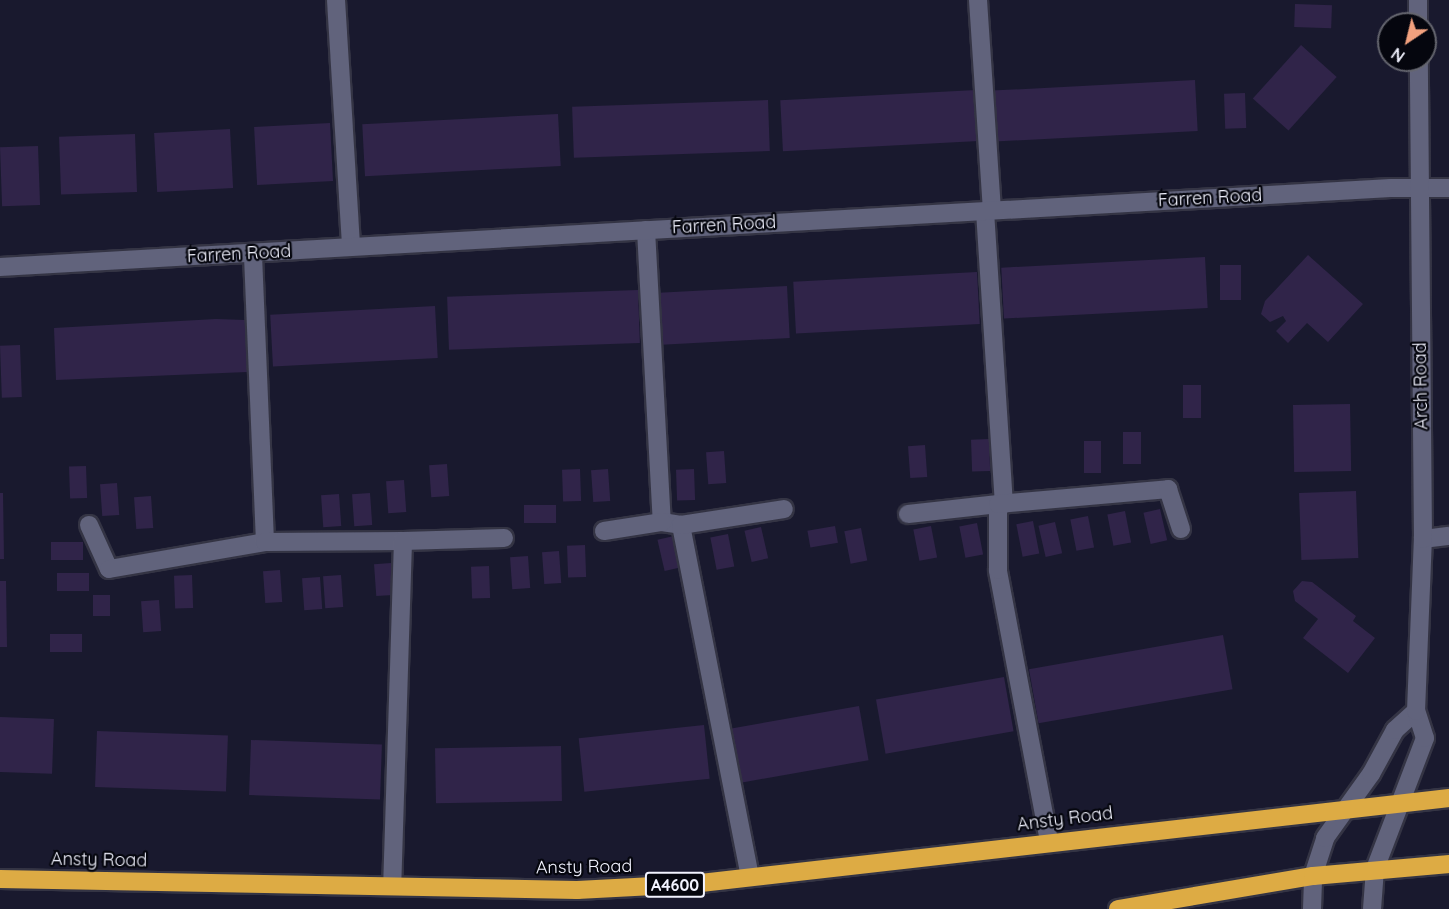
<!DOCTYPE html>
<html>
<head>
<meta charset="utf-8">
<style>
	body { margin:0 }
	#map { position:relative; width:1449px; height:909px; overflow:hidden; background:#19192e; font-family:Quicksand,sans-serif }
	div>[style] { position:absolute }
	.building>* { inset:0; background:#302449; transform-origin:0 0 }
	.roads { filter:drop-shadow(2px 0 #343444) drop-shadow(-2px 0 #343444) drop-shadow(0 2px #343444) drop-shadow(0 -2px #343444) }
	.lane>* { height:18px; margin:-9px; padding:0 9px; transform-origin:9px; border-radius:9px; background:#61637c }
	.street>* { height:18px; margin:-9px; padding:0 9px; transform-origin:9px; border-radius:9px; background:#61637c }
	.highway>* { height:18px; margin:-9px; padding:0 9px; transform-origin:9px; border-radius:9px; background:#ddab44 }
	span { translate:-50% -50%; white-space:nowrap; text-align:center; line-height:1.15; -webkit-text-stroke:4.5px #05060e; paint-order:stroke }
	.shield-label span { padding:2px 4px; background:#05060e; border:2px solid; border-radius:4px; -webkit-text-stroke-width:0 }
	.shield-label { font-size:16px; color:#f2f3ff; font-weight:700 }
	.street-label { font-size:18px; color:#f2f3ff }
	.north { position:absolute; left:1377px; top:12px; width:60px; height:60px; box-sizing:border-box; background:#05060e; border:2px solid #64656e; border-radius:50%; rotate:215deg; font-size:16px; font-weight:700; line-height:24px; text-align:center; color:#f2f3ff }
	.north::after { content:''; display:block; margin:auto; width:21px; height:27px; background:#f2a17e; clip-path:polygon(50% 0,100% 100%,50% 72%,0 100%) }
</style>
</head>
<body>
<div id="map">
	<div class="building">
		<i style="left:1295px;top:4px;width:37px;height:23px;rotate:2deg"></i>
		<i style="left:1301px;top:45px;width:48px;height:72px;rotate:42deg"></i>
		<i style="left:1195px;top:80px;width:51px;height:203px;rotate:87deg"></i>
		<i style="left:976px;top:90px;width:51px;height:196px;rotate:87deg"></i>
		<i style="left:1245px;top:93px;width:35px;height:21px;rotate:88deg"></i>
		<i style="left:768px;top:100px;width:51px;height:196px;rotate:88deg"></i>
		<i style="left:558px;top:114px;width:52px;height:196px;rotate:87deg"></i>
		<i style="left:330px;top:123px;width:58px;height:76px;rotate:87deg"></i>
		<i style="left:230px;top:129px;width:59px;height:76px;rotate:87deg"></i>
		<i style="left:135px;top:134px;width:58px;height:76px;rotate:88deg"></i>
		<i style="left:38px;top:146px;width:59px;height:38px;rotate:88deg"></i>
		<i style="clip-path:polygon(1308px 255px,1363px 304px,1328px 342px,1307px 323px,1288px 343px,1276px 331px,1286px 321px,1283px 316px,1270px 322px,1261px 314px,1265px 301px)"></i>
		<i style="left:1205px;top:257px;width:51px;height:204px;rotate:87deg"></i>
		<i style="left:1220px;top:265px;width:21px;height:35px"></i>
		<i style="left:977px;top:272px;width:52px;height:184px;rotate:87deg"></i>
		<i style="left:787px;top:286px;width:52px;height:128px;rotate:87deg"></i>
		<i style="left:638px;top:290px;width:53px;height:191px;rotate:88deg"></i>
		<i style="left:435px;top:306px;width:52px;height:165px;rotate:87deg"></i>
		<i style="clip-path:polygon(216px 319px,245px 320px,247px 372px,56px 380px,54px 328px)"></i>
		<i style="left:20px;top:345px;width:52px;height:20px;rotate:88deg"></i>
		<i style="left:1183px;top:385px;width:18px;height:33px"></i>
		<i style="left:1350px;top:404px;width:67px;height:57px;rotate:89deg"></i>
		<i style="left:1123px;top:432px;width:18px;height:32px"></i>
		<i style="left:989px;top:439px;width:32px;height:18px;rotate:88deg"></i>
		<i style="left:1084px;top:441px;width:17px;height:32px"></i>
		<i style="left:925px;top:445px;width:32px;height:17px;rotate:86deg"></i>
		<i style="left:724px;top:451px;width:32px;height:18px;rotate:86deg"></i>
		<i style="left:447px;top:464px;width:32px;height:18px;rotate:86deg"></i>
		<i style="left:86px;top:466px;width:32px;height:17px;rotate:88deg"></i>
		<i style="left:580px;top:469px;width:32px;height:18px;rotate:88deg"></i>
		<i style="left:608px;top:469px;width:32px;height:17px;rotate:86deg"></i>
		<i style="left:694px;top:469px;width:31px;height:18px;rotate:88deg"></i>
		<i style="left:404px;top:480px;width:32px;height:18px;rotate:86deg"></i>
		<i style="left:117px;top:483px;width:32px;height:17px;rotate:86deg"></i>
		<i style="left:1356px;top:491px;width:67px;height:57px;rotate:88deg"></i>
		<i style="clip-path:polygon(0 493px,3px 493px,4px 559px,0 559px)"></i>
		<i style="left:370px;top:493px;width:32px;height:18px;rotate:86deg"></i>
		<i style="left:339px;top:494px;width:32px;height:18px;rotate:86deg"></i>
		<i style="left:151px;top:496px;width:32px;height:17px;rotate:86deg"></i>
		<i style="left:524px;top:505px;width:32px;height:18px"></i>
		<i style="left:1160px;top:509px;width:32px;height:17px;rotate:77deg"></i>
		<i style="left:1125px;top:511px;width:32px;height:18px;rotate:79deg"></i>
		<i style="left:1088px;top:516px;width:32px;height:18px;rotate:79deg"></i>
		<i style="left:1033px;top:521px;width:33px;height:17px;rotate:79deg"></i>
		<i style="left:1055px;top:522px;width:32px;height:17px;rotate:77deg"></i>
		<i style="left:977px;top:523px;width:32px;height:18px;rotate:79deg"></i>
		<i style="left:835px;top:526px;width:17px;height:28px;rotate:80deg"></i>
		<i style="left:931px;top:526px;width:32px;height:18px;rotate:79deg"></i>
		<i style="left:761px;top:527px;width:32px;height:17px;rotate:77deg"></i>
		<i style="left:861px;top:528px;width:33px;height:17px;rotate:79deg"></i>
		<i style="left:728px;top:534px;width:33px;height:18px;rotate:79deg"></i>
		<i style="left:674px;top:536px;width:32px;height:17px;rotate:77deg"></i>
		<i style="left:51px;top:542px;width:32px;height:18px"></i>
		<i style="left:585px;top:545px;width:32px;height:18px;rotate:88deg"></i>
		<i style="left:559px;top:551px;width:32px;height:17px;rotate:86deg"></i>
		<i style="left:528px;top:556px;width:32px;height:18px;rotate:86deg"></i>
		<i style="left:391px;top:563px;width:32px;height:17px;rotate:86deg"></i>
		<i style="left:489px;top:566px;width:32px;height:18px;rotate:88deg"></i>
		<i style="left:280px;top:570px;width:32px;height:17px;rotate:86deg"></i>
		<i style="left:57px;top:573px;width:32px;height:18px"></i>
		<i style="left:192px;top:575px;width:33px;height:18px;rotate:88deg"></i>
		<i style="left:341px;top:575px;width:32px;height:18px;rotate:86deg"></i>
		<i style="left:320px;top:577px;width:32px;height:18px;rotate:86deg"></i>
		<i style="clip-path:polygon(0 581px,6px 581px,7px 647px,0 647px)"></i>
		<i style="clip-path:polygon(1302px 581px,1312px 582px,1356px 616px,1353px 621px,1375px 638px,1348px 673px,1303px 638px,1318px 619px,1295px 601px,1293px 591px)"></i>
		<i style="left:110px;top:595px;width:21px;height:17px;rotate:90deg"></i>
		<i style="left:159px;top:600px;width:31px;height:18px;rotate:86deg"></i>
		<i style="left:50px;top:634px;width:32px;height:18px"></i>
		<i style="left:1223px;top:635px;width:55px;height:197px;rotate:80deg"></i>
		<i style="left:1004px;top:677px;width:55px;height:130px;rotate:80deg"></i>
		<i style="left:859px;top:706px;width:55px;height:131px;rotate:80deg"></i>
		<i style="left:0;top:717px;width:54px;height:55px;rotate:2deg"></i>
		<i style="left:704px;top:725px;width:54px;height:126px;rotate:84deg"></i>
		<i style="left:97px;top:731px;width:131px;height:56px;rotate:2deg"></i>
		<i style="left:251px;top:740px;width:131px;height:55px;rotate:2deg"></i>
		<i style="left:561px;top:746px;width:55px;height:126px;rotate:89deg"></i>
	</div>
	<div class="roads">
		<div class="lane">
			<i style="left:336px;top:0;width:246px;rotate:86.5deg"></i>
			<i style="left:978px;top:0;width:210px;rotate:86.2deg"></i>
			<i style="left:985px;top:211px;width:294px;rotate:86.3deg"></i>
			<i style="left:646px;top:230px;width:292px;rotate:86.9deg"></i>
			<i style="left:662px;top:522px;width:19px;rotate:9deg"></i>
			<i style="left:908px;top:514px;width:91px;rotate:-6.3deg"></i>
			<i style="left:89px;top:525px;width:48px;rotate:65.6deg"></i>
			<i style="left:109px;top:569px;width:158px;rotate:-9.8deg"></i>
			<i style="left:265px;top:542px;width:289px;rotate:-92.4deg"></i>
			<i style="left:604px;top:531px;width:59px;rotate:-8.8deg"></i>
			<i style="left:1423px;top:539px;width:26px;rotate:-7deg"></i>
			<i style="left:403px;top:541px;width:101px;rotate:-1.7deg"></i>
			<i style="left:265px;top:542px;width:138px;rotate:-0.4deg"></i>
			<i style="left:403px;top:541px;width:345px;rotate:91.8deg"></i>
			<i style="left:1049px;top:841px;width:276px;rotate:-100.7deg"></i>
			<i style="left:998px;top:570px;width:66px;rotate:-90deg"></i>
			<i style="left:998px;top:504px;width:171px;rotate:-5deg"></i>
			<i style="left:1168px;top:489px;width:42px;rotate:72deg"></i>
			<i style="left:750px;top:877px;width:359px;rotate:-101.1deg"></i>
			<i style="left:681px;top:525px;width:104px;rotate:-8.8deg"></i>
		</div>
		<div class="street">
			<i style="left:1418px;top:0;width:24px;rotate:90deg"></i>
			<i style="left:0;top:267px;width:1393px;rotate:-3.25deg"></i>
			<i style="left:1391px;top:188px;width:58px"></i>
			<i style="left:1312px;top:909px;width:33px;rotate:-88deg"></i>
			<i style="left:1313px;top:876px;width:40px;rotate:-72deg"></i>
			<i style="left:1325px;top:838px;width:79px;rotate:-54.3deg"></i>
			<i style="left:1371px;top:774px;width:50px;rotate:-61.4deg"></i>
			<i style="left:1395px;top:730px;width:28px;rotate:-42deg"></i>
			<i style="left:1372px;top:909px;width:40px;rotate:-85.7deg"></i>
			<i style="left:1375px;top:869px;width:140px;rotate:-69.1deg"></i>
			<i style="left:1425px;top:738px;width:28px;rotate:-108deg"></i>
			<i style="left:1416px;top:711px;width:172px;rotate:-87.7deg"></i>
			<i style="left:1423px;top:539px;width:479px;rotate:-90.5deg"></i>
		</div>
		<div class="highway">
			<i style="left:0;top:879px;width:577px;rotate:1.09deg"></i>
			<i style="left:577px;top:890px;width:115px;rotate:-3deg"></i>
			<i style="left:692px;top:884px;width:762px;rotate:-6.48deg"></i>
			<i style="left:1118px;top:909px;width:198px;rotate:-9.6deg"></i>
			<i style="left:1313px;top:876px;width:137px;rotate:-5deg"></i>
		</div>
	</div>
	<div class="shield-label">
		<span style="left:675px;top:885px">A4600</span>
	</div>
	<div class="street-label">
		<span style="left:1210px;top:198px;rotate:-3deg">Farren Road</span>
		<span style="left:724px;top:225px;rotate:-3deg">Farren Road</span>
		<span style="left:239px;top:254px;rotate:-3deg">Farren Road</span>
		<span style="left:1421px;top:386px;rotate:-91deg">Arch Road</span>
		<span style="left:1065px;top:819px;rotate:-7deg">Ansty Road</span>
		<span style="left:99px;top:860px;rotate:1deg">Ansty Road</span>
		<span style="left:584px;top:867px;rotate:-1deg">Ansty Road</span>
	</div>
	<div class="north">N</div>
</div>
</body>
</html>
